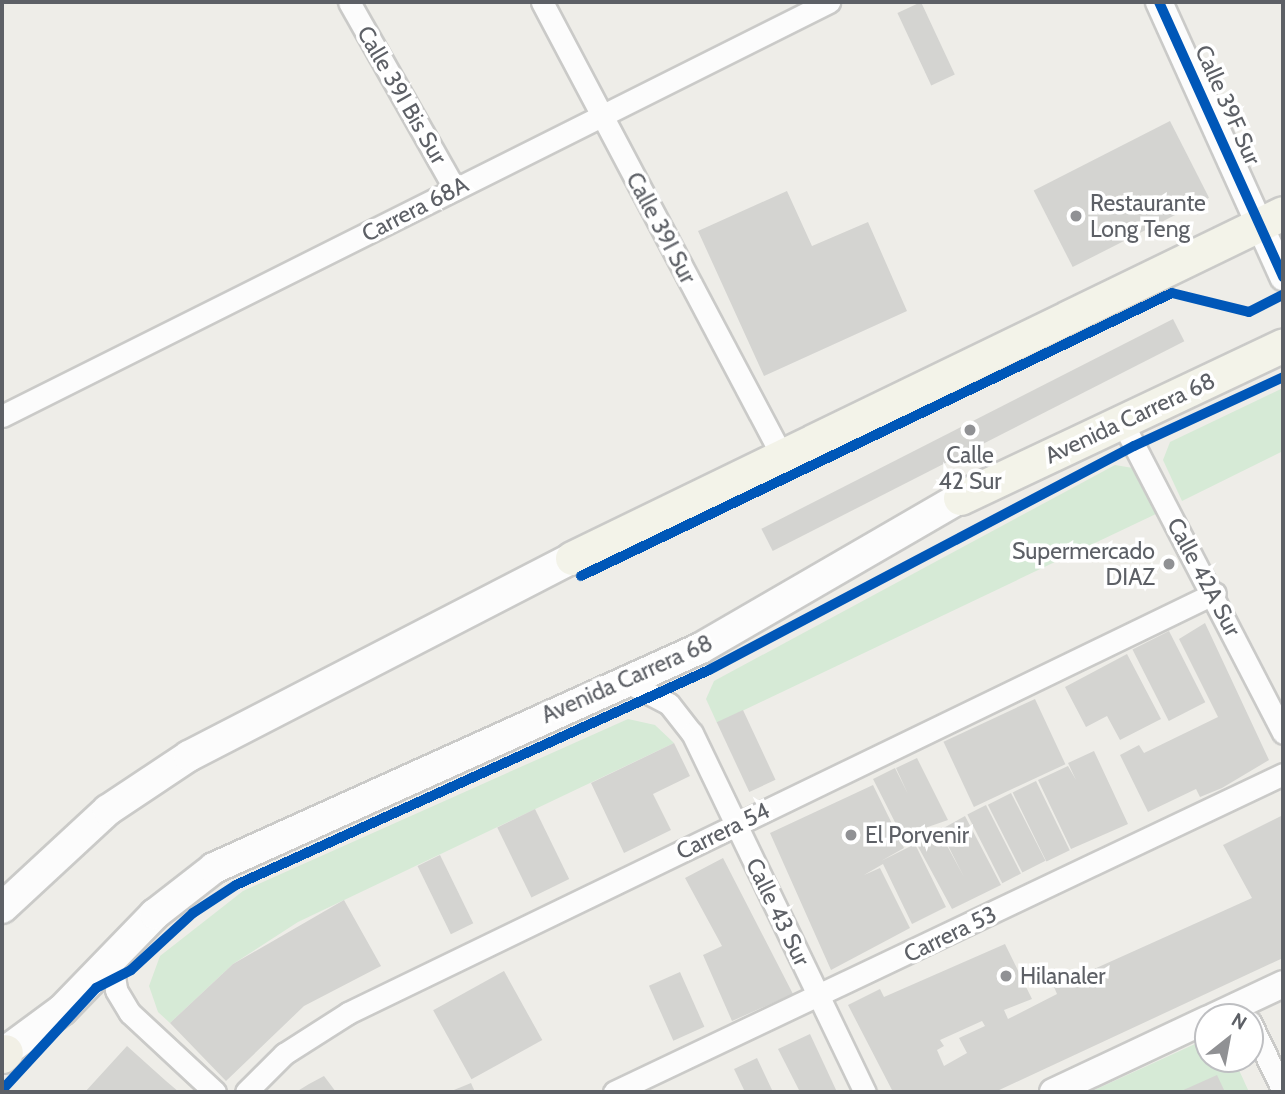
<!DOCTYPE html>
<html>
<head>
<meta charset="utf-8">
<style>
	body { margin:0 }
	#map { position:relative; width:1285px; height:1094px; overflow:hidden; background:#eeede8; font-family:Cabin,sans-serif }
	div>[style] { position:absolute }
	.green>* { inset:0; background:#d6ead6 }
	.building>* { inset:0; background:#d4d4d1; transform-origin:0 0 }
	.roads { filter:drop-shadow(2px 0 #cacac8) drop-shadow(-2px 0 #cacac8) drop-shadow(0 2px #cacac8) drop-shadow(0 -2px #cacac8) }
	.minor>* { height:21px; margin:-10.5px; padding:0 10.5px; transform-origin:10.5px; border-radius:10.5px; background:#fcfcfc }
	.tertiary>* { height:26px; margin:-13px; padding:0 13px; transform-origin:13px; border-radius:13px; background:#fcfcfc }
	.secondary>* { height:30px; margin:-15px; padding:0 15px; transform-origin:15px; border-radius:15px; background:#fcfcfc }
	.primary>* { height:33px; margin:-16.5px; padding:0 16.5px; transform-origin:16.5px; border-radius:16.5px; background:#f3f3e9 }
	.trunk>* { height:35px; margin:-17.5px; padding:0 17.5px; transform-origin:17.5px; border-radius:17.5px; background:#f2f0e6 }
	.cycleway>* { height:10px; margin:-5px; padding:0 5px; transform-origin:5px; border-radius:5px; background:#0057b8 }
	.dots>* { width:19px; height:19px; translate:-50% -50%; box-sizing:border-box; border:4px solid #fff; border-radius:50% }
	span { translate:-50% -50%; white-space:nowrap; text-align:center; line-height:1.15; -webkit-text-stroke:7px #fff; paint-order:stroke }
	.street-label { font-size:23px; color:#5d6066 }
	.poi-label { font-size:23px; color:#5d6066 }
	.left { translate:0 -50%; text-align:left }
	.right { translate:-100% -50%; text-align:right }
	.frame { position:absolute; inset:0; border:4px solid #5d6066; pointer-events:none }
	.north { position:absolute; left:1194px; top:1003px; width:70px; height:70px; box-sizing:border-box; background:#fff; border:2px solid #bebfc2; border-radius:50%; rotate:31deg; font-size:19px; font-weight:700; line-height:28px; text-align:center; color:#5d6066 }
	.north::after { content:''; display:block; margin:auto; width:24px; height:32px; background:#909194; clip-path:polygon(50% 0,100% 100%,50% 72%,0 100%) }
</style>
</head>
<body>
<div id="map">
	<div class="green">
		<i style="clip-path:polygon(1283px 388px,1283px 451px,1182px 501px,1163px 460px,1170px 442px)"></i>
		<i style="clip-path:polygon(1115px 465px,1133px 468px,1158px 513px,717px 723px,706px 699px,714px 681px)"></i>
		<i style="clip-path:polygon(628px 719px,655px 725px,674px 743px,298px 922px,233px 964px,170px 1023px,158px 1012px,149px 986px,160px 956px,243px 891px)"></i>
		<i style="clip-path:polygon(1208px 1038px,1208px 1059px,1234px 1059px,1249px 1092px,1090px 1092px)"></i>
	</div>
	<div class="building">
		<i style="left:921px;top:2px;width:80px;height:26px;rotate:65deg"></i>
		<i style="left:1170px;top:121px;width:86px;height:153px;rotate:63deg"></i>
		<i style="clip-path:polygon(787px 191px,812px 246px,868px 222px,907px 311px,764px 376px,698px 231px)"></i>
		<i style="left:1173px;top:319px;width:25px;height:462px;rotate:63deg"></i>
		<i style="clip-path:polygon(1205px 623px,1269px 760px,1222px 788px,1200px 797px,1196px 789px,1148px 812px,1120px 755px,1139px 745px,1144px 753px,1218px 717px,1179px 639px)"></i>
		<i style="left:1169px;top:631px;width:80px;height:41px;rotate:63deg"></i>
		<i style="clip-path:polygon(1127px 654px,1161px 719px,1120px 740px,1107px 716px,1086px 727px,1065px 687px)"></i>
		<i style="left:1035px;top:699px;width:72px;height:101px;rotate:65deg"></i>
		<i style="left:743px;top:710px;width:77px;height:29px;rotate:65deg"></i>
		<i style="clip-path:polygon(674px 743px,690px 776px,653px 794px,671px 830px,624px 853px,591px 783px)"></i>
		<i style="clip-path:polygon(1094px 751px,1128px 824px,1071px 849px,1038px 780px,1068px 766px,1076px 780px,1068px 763px)"></i>
		<i style="clip-path:polygon(917px 758px,948px 820px,902px 836px,873px 779px,895px 768px,908px 794px,896px 768px)"></i>
		<i style="left:1036px;top:781px;width:77px;height:26px;rotate:64deg"></i>
		<i style="clip-path:polygon(873px 785px,904px 848px,881px 861px,915px 844px,946px 907px,912px 924px,883px 864px,864px 875px,880px 868px,910px 928px,831px 970px,770px 833px)"></i>
		<i style="left:1011px;top:793px;width:76px;height:26px;rotate:63deg"></i>
		<i style="left:986px;top:805px;width:77px;height:21px;rotate:63deg"></i>
		<i style="left:535px;top:809px;width:78px;height:42px;rotate:64deg"></i>
		<i style="clip-path:polygon(evenodd,1283px 815px,1283px 958px,995px 1092px,893px 1092px,848px 1005px,880px 989px,884px 997px,1005px 944px,1032px 999px,1004px 1010px,1008px 1019px,1057px 994px,1054px 987px,1252px 898px,1223px 845px,1283px 815px,982px 1021px,985px 1026px,959px 1038px,967px 1053px,944px 1066px,937px 1050px,944px 1046px,940px 1040px,982px 1021px)"></i>
		<i style="clip-path:polygon(965px 816px,1001px 885px,952px 909px,915px 841px,938px 829px,964px 877px,940px 830px)"></i>
		<i style="left:440px;top:855px;width:76px;height:25px;rotate:64deg"></i>
		<i style="clip-path:polygon(723px 858px,793px 994px,732px 1021px,703px 955px,722px 946px,685px 878px)"></i>
		<i style="clip-path:polygon(344px 900px,381px 966px,304px 1006px,226px 1081px,170px 1023px,233px 964px)"></i>
		<i style="left:504px;top:971px;width:79px;height:81px;rotate:61deg"></i>
		<i style="left:680px;top:972px;width:60px;height:34px;rotate:66deg"></i>
		<i style="clip-path:polygon(810px 1034px,837px 1092px,800px 1092px,778px 1049px)"></i>
		<i style="clip-path:polygon(127px 1046px,166px 1081px,179px 1092px,85px 1092px)"></i>
		<i style="clip-path:polygon(757px 1058px,773px 1092px,745px 1092px,734px 1069px)"></i>
		<i style="clip-path:polygon(1217px 1075px,1225px 1092px,1179px 1092px)"></i>
		<i style="clip-path:polygon(324px 1076px,336px 1092px,296px 1092px,309px 1084px)"></i>
		<i style="clip-path:polygon(471px 1083px,475px 1092px,449px 1092px)"></i>
	</div>
	<div class="roads">
		<div class="minor">
			<i style="left:349px;top:2px;width:215px;rotate:60.5deg"></i>
			<i style="left:542px;top:2px;width:511px;rotate:62.13deg"></i>
			<i style="left:2px;top:416px;width:925px;rotate:-26.59deg"></i>
			<i style="left:1122px;top:422px;width:350px;rotate:62.6deg"></i>
			<i style="left:627px;top:682px;width:47px;rotate:27.6deg"></i>
			<i style="left:669px;top:704px;width:37px;rotate:52deg"></i>
			<i style="left:692px;top:733px;width:399px;rotate:64.3deg"></i>
			<i style="left:111px;top:957px;width:33px;rotate:81deg"></i>
			<i style="left:116px;top:990px;width:27px;rotate:59deg"></i>
			<i style="left:130px;top:1013px;width:116px;rotate:42.9deg"></i>
			<i style="left:1250px;top:1022px;width:76px;rotate:64.4deg"></i>
			<i style="left:246px;top:1092px;width:54px;rotate:-45deg"></i>
			<i style="left:284px;top:1054px;width:76px;rotate:-32.6deg"></i>
			<i style="left:348px;top:1013px;width:963px;rotate:-25.85deg"></i>
			<i style="left:614px;top:1092px;width:741px;rotate:-25.42deg"></i>
		</div>
		<div class="tertiary">
			<i style="left:1159px;top:2px;width:302px;rotate:65.7deg"></i>
			<i style="left:1213px;top:1017px;width:77px;rotate:-25.2deg"></i>
			<i style="left:1053px;top:1092px;width:171px;rotate:-25.2deg"></i>
		</div>
		<div class="secondary">
			<i style="left:2px;top:908px;width:144px;rotate:-42.8deg"></i>
			<i style="left:108px;top:810px;width:97px;rotate:-33.7deg"></i>
			<i style="left:189px;top:756px;width:431px;rotate:-27.3deg"></i>
			<i style="left:2px;top:1054px;width:74px;rotate:-36.3deg"></i>
			<i style="left:62px;top:1010px;width:134px;rotate:-45.9deg"></i>
			<i style="left:155px;top:914px;width:75px;rotate:-37.9deg"></i>
			<i style="left:214px;top:868px;width:534px;rotate:-24.31deg"></i>
			<i style="left:701px;top:648px;width:299px;rotate:-30.1deg"></i>
		</div>
		<div class="primary">
			<i style="left:960px;top:498px;width:357px;rotate:-25.3deg"></i>
			<i style="left:572px;top:558px;width:790px;rotate:-25.88deg"></i>
		</div>
		<div class="trunk">
			<i style="left:2px;top:1055px;width:4px;rotate:-45deg"></i>
		</div>
	</div>
	<div class="cycleway">
		<i style="left:1159px;top:2px;width:302px;rotate:65.7deg"></i>
		<i style="left:581px;top:576px;width:655px;rotate:-25.59deg"></i>
		<i style="left:1172px;top:293px;width:79px;rotate:13.9deg"></i>
		<i style="left:1249px;top:312px;width:38px;rotate:-27deg"></i>
		<i style="left:2px;top:1090px;width:139px;rotate:-47.3deg"></i>
		<i style="left:96px;top:988px;width:39px;rotate:-27deg"></i>
		<i style="left:131px;top:970px;width:84px;rotate:-42.6deg"></i>
		<i style="left:193px;top:913px;width:51px;rotate:-33.1deg"></i>
		<i style="left:236px;top:885px;width:520px;rotate:-24.44deg"></i>
		<i style="left:709px;top:670px;width:480px;rotate:-27.8deg"></i>
		<i style="left:1134px;top:446px;width:164px;rotate:-24.8deg"></i>
	</div>
	<div class="dots">
		<i style="left:1076px;top:216px;background:#909194"></i>
		<i style="left:970px;top:430px;background:#909194"></i>
		<i style="left:1169px;top:564px;background:#909194"></i>
		<i style="left:851px;top:835px;background:#909194"></i>
		<i style="left:1006px;top:976px;background:#909194"></i>
	</div>
	<div class="street-label">
		<span style="left:402px;top:95px;rotate:60deg">Calle 39I Bis Sur</span>
		<span style="left:1228px;top:105px;rotate:66deg">Calle 39F Sur</span>
		<span style="left:415px;top:209px;rotate:-27deg">Carrera 68A</span>
		<span style="left:661px;top:228px;rotate:62deg">Calle 39I Sur</span>
		<span style="left:1130px;top:418px;rotate:-25deg">Avenida Carrera 68</span>
		<span style="left:1204px;top:577px;rotate:62deg">Calle 42A Sur</span>
		<span style="left:627px;top:679px;rotate:-24deg">Avenida Carrera 68</span>
		<span style="left:723px;top:831px;rotate:-26deg">Carrera 54</span>
		<span style="left:778px;top:912px;rotate:64deg">Calle 43 Sur</span>
		<span style="left:950px;top:934px;rotate:-26deg">Carrera 53</span>
	</div>
	<div class="poi-label">
		<span class="left" style="left:1090px;top:216px">Restaurante<br>Long Teng</span>
		<span style="left:970px;top:468px">Calle<br>42 Sur</span>
		<span class="right" style="left:1155px;top:564px">Supermercado<br>DIAZ</span>
		<span class="left" style="left:865px;top:835px">El Porvenir</span>
		<span class="left" style="left:1020px;top:976px">Hilanaler</span>
	</div>
	<div class="frame"></div>
	<div class="north">N</div>
</div>
</body>
</html>
